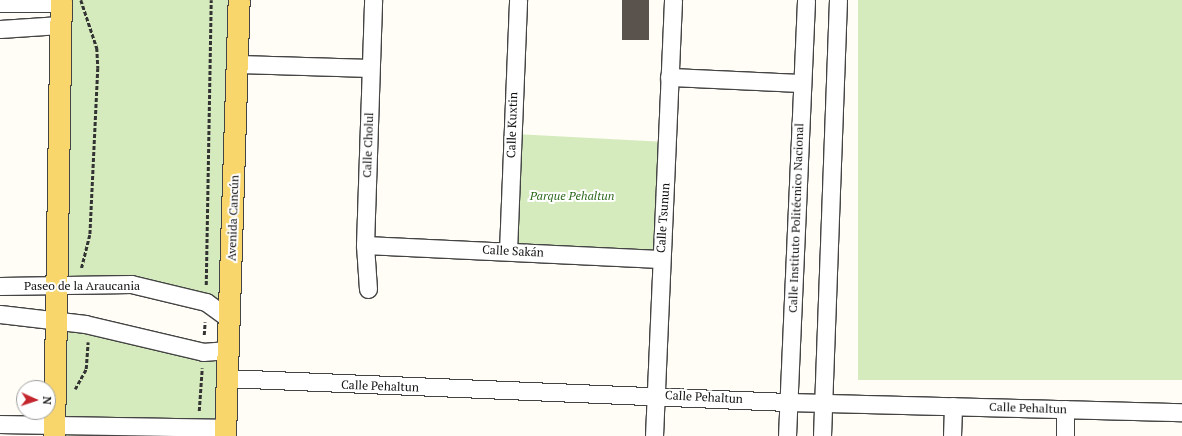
<!DOCTYPE html>
<html>
<head>
<meta charset="utf-8">
<style>
	body { margin:0 }
	#map { position:relative; width:1182px; height:436px; overflow:hidden; background:#fffdf5; font-family:"PT Serif",serif }
	div>[style] { position:absolute }
	.green>* { inset:0; background:#d5ebbd; transform-origin:0 0 }
	.building>* { inset:0; background:#5a524d; transform-origin:0 0 }
	.path>* { height:2.5px; margin-top:-1.25px; transform-origin:0; background:repeating-linear-gradient(90deg,#333 0 4px,transparent 0 6px) }
	.roads { filter:drop-shadow(1px 0 #444) drop-shadow(-1px 0 #444) drop-shadow(0 1px #444) drop-shadow(0 -1px #444) }
	.minor>* { height:17px; margin:-8.5px; padding:0 8.5px; transform-origin:8.5px; border-radius:8.5px; background:#fff }
	.major>* { height:21px; margin:-10.5px; padding:0 10.5px; transform-origin:10.5px; border-radius:10.5px; background:#f9d66b }
	span { translate:-50% -50%; white-space:nowrap; text-align:center; line-height:1.15; -webkit-text-stroke:4px #fff; paint-order:stroke }
	.street-label { font-size:12px; color:#111 }
	.park-label { font-size:12px; color:#2f6b1f; font-style:italic }
	.north { position:absolute; left:16px; top:380px; width:40px; height:40px; box-sizing:border-box; background:#fff; border:1px solid #a0a0a0; border-radius:50%; rotate:93deg; font-size:11px; font-weight:700; line-height:16px; text-align:center; color:#111 }
	.north::after { content:''; display:block; margin:auto; width:14px; height:18px; background:#c4262e; clip-path:polygon(50% 0,100% 100%,50% 72%,0 100%) }
</style>
</head>
<body>
<div id="map">
	<div class="green">
		<i style="clip-path:polygon(60px 0,234px 0,229px 319px,174px 291px,57px 285px)"></i>
		<i style="left:858px;top:0;width:324px;height:380px"></i>
		<i style="left:515px;top:134px;width:151px;height:116px;rotate:3deg"></i>
		<i style="clip-path:polygon(54px 318px,227px 350px,224px 436px,53px 436px)"></i>
	</div>
	<div class="building">
		<i style="left:622px;top:0;width:27px;height:40px"></i>
	</div>
	<div class="path">
		<i style="left:81px;top:0;width:51px;rotate:71.6deg"></i>
		<i style="left:97px;top:48px;width:20px;rotate:87deg"></i>
		<i style="left:98px;top:68px;width:167px;rotate:92.7deg"></i>
		<i style="left:90px;top:235px;width:34px;rotate:104deg"></i>
		<i style="left:206px;top:285px;width:285px;rotate:-89deg"></i>
		<i style="left:204px;top:335px;width:13px;rotate:-86deg"></i>
		<i style="left:75px;top:389px;width:23px;rotate:-61deg"></i>
		<i style="left:86px;top:369px;width:27px;rotate:-86deg"></i>
		<i style="left:199px;top:411px;width:43px;rotate:-86deg"></i>
	</div>
	<div class="roads">
		<div class="minor">
			<i style="left:0;top:3px;width:61px"></i>
			<i style="left:0;top:29px;width:60px;rotate:-3.8deg"></i>
			<i style="left:239px;top:64px;width:131px;rotate:1.7deg"></i>
			<i style="left:669px;top:77px;width:133px;rotate:2.6deg"></i>
			<i style="left:365px;top:245px;width:295px;rotate:2.7deg"></i>
			<i style="left:508px;top:251px;width:251px;rotate:-87.7deg"></i>
			<i style="left:0;top:286px;width:131px;rotate:-0.9deg"></i>
			<i style="left:131px;top:284px;width:77px;rotate:13.5deg"></i>
			<i style="left:206px;top:302px;width:29px;rotate:36deg"></i>
			<i style="left:368px;top:289px;width:44px;rotate:-93.9deg"></i>
			<i style="left:365px;top:245px;width:245px;rotate:-88.1deg"></i>
			<i style="left:0;top:314px;width:86px;rotate:6.7deg"></i>
			<i style="left:85px;top:324px;width:121px;rotate:13.3deg"></i>
			<i style="left:203px;top:352px;width:24px;rotate:-5deg"></i>
			<i style="left:226px;top:378px;width:563px;rotate:2.45deg"></i>
			<i style="left:788px;top:402px;width:394px;rotate:1.5deg"></i>
			<i style="left:0;top:424px;width:225px;rotate:1deg"></i>
			<i style="left:654px;top:436px;width:436px;rotate:-87.5deg"></i>
			<i style="left:787px;top:436px;width:436px;rotate:-87.5deg"></i>
			<i style="left:822px;top:436px;width:436px;rotate:-87.9deg"></i>
			<i style="left:952px;top:436px;width:30px;rotate:-88deg"></i>
			<i style="left:1065px;top:436px;width:27px;rotate:-90deg"></i>
		</div>
		<div class="major">
			<i style="left:54px;top:436px;width:436px;rotate:-89.1deg"></i>
			<i style="left:225px;top:436px;width:436px;rotate:-88.2deg"></i>
		</div>
	</div>
	<div class="street-label">
		<span style="left:512px;top:125px;rotate:-88deg">Calle Kuxtin</span>
		<span style="left:368px;top:145px;rotate:-88deg">Calle Cholul</span>
		<span style="left:233px;top:218px;rotate:-88deg">Avenida Cancún</span>
		<span style="left:663px;top:218px;rotate:-86deg">Calle Tsunun</span>
		<span style="left:796px;top:218px;rotate:-88deg">Calle Instituto Politécnico Nacional</span>
		<span style="left:513px;top:251px;rotate:3deg">Calle Sakán</span>
		<span style="left:82px;top:286px">Paseo de la Araucania</span>
		<span style="left:380px;top:386px;rotate:2deg">Calle Pehaltun</span>
		<span style="left:704px;top:397px;rotate:3deg">Calle Pehaltun</span>
		<span style="left:1028px;top:408px;rotate:2deg">Calle Pehaltun</span>
	</div>
	<div class="park-label">
		<span style="left:572px;top:196px">Parque Pehaltun</span>
	</div>
	<div class="north">N</div>
</div>
</body>
</html>
